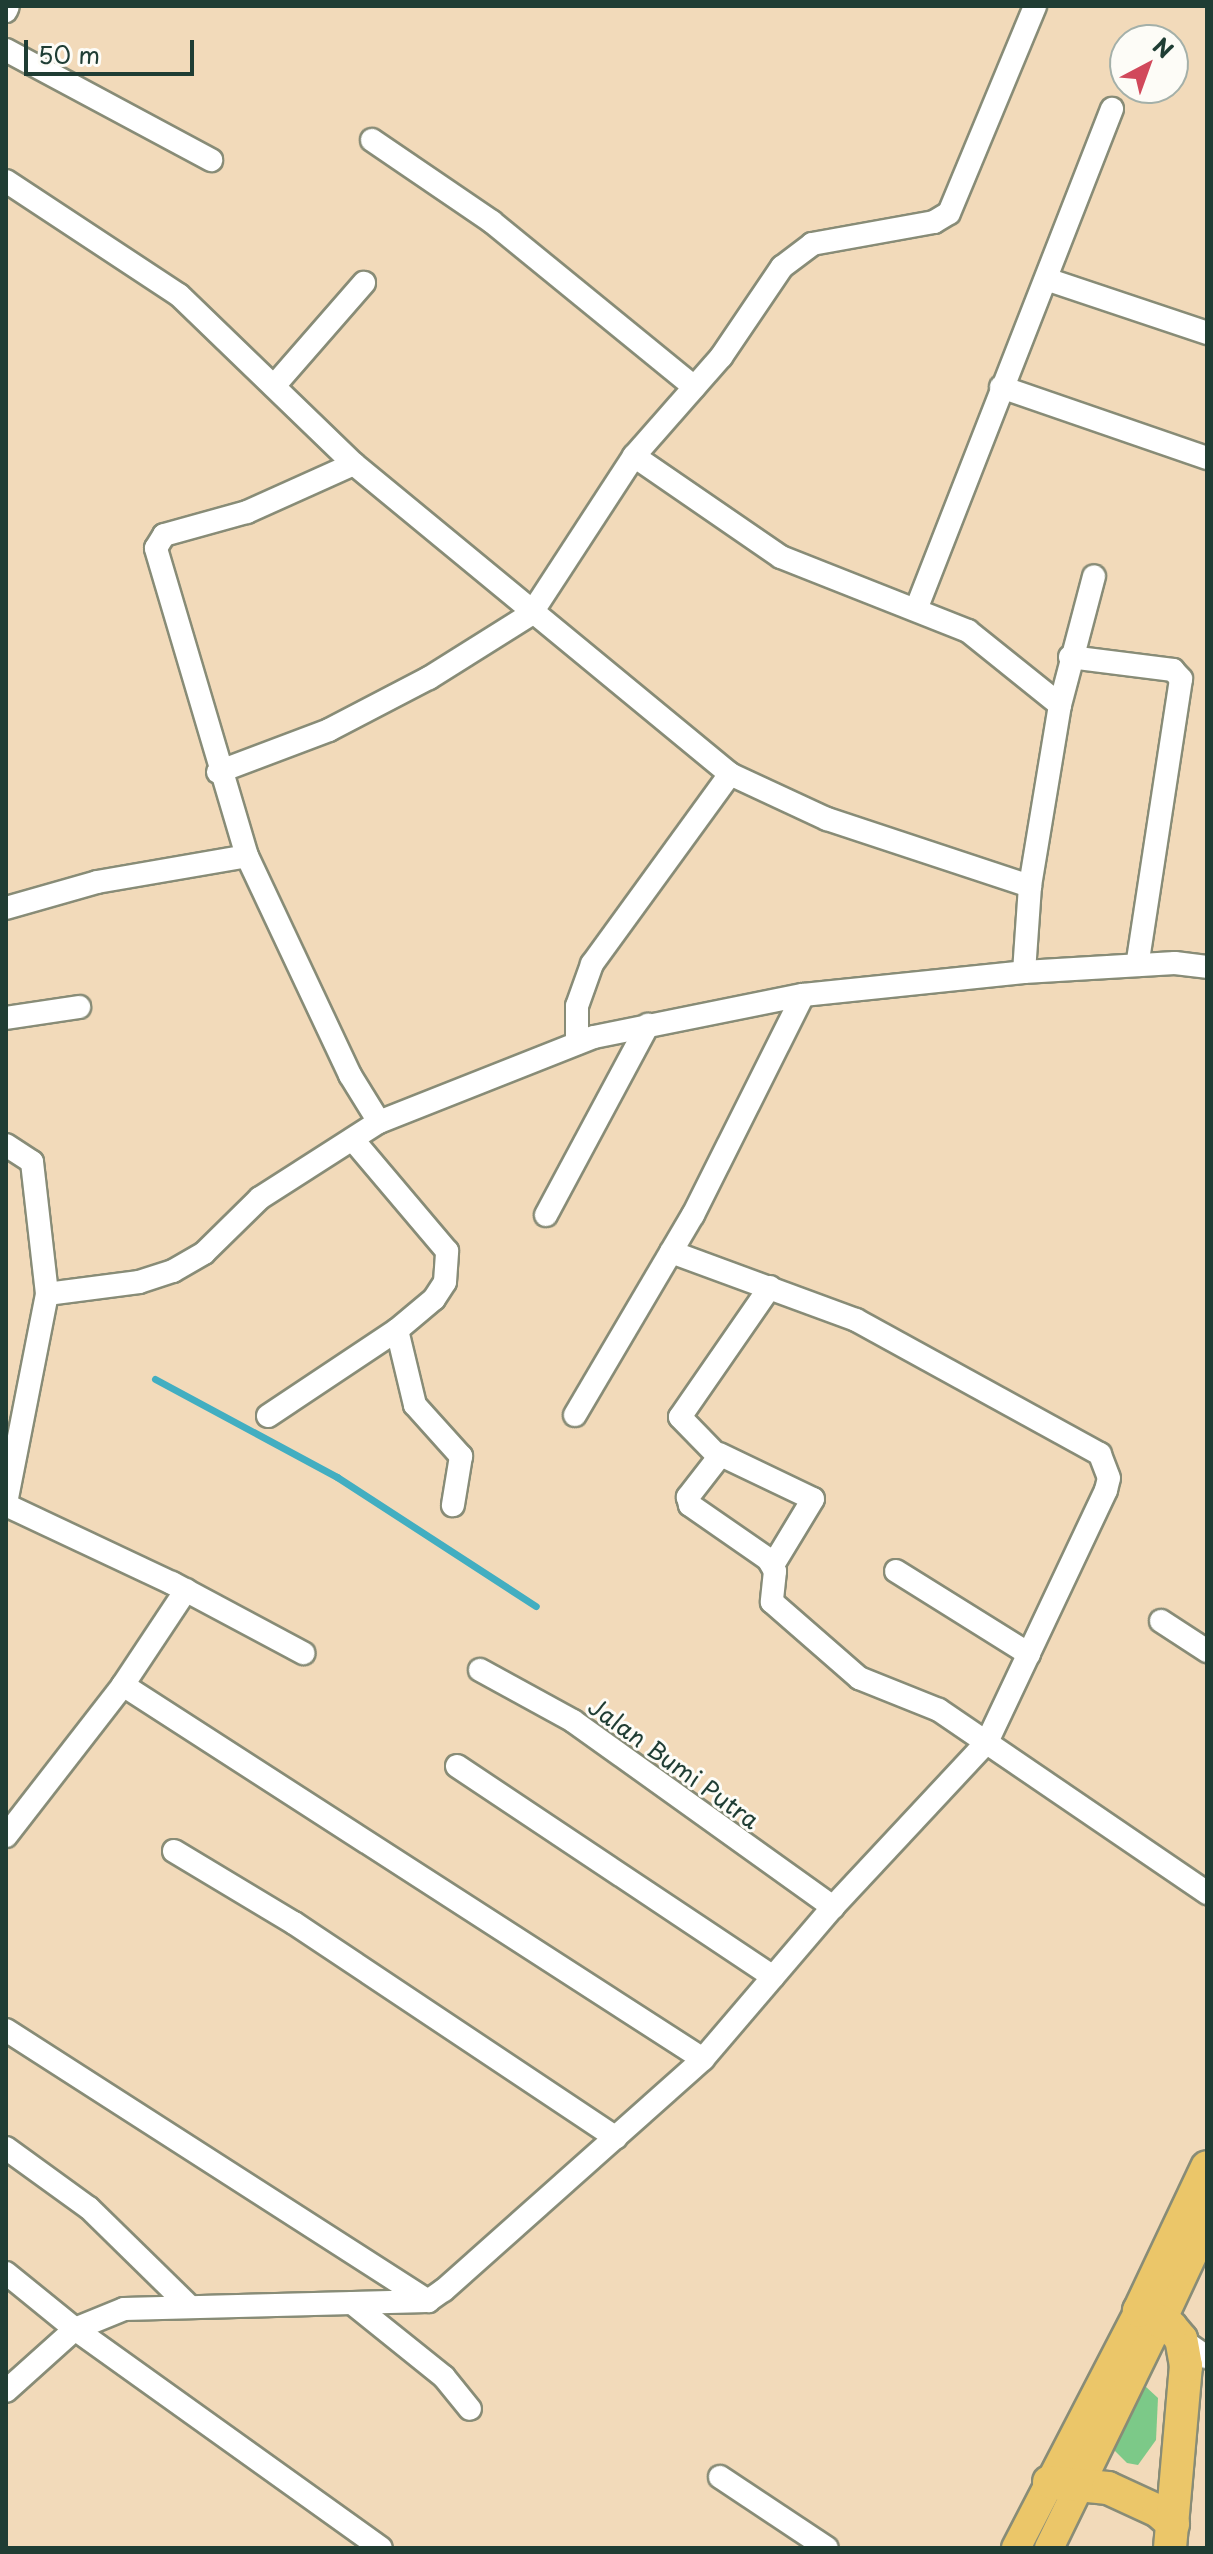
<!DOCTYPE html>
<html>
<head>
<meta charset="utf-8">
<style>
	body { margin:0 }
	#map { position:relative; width:1213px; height:2554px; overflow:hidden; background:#f2daba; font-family:"Playpen Sans",sans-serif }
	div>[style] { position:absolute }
	.green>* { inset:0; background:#7cc988 }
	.stream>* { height:7px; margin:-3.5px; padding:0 3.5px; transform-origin:3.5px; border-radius:3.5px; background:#42aec1 }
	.roads { filter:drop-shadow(2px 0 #888c77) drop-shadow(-2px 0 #888c77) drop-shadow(0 2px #888c77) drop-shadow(0 -2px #888c77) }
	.minor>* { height:22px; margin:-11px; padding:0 11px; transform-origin:11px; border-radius:11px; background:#fff }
	.major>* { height:28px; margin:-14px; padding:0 14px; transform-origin:14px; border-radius:14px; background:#ebc669 }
	.highway>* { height:32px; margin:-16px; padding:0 16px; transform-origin:16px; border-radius:16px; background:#ebc669 }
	span { translate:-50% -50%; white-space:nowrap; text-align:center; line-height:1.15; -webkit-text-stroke:6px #fdfcf7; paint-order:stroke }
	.street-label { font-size:24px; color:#1f3d34 }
	.frame { position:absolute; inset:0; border:8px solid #1f3d34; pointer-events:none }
	.north { position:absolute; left:1109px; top:24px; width:80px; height:80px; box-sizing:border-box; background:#fdfcf7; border:2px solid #a4b0a9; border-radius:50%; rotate:41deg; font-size:22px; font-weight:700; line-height:32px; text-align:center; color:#1f3d34 }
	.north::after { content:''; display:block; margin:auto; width:28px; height:36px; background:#d1495b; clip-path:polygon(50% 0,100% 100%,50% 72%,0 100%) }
	.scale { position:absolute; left:24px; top:40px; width:170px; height:36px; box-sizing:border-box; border:4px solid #1f3d34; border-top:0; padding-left:10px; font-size:24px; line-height:28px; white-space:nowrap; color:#1f3d34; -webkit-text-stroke:6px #fdfcf7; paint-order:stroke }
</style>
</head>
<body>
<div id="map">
	<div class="green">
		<i style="clip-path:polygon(1145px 2386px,1158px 2398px,1156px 2440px,1138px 2465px,1127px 2463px,1110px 2446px,1136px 2391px)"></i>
	</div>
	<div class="stream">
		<i style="left:155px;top:1379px;width:207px;rotate:28.3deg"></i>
		<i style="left:337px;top:1477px;width:237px;rotate:33deg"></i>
	</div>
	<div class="roads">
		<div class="minor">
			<i style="left:6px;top:11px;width:5px;rotate:-68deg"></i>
			<i style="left:6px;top:50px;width:233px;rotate:28.2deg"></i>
			<i style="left:372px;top:140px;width:145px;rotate:34.3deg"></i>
			<i style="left:492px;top:222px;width:261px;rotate:39.2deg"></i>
			<i style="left:6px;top:181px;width:207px;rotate:33.4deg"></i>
			<i style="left:179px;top:295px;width:243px;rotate:44deg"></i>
			<i style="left:354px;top:464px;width:487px;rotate:39.5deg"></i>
			<i style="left:730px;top:774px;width:107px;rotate:24.9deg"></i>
			<i style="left:827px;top:819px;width:214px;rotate:18.3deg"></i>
			<i style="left:1049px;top:280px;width:167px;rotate:18.5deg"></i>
			<i style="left:274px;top:386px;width:137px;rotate:-48.9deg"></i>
			<i style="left:1001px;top:387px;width:218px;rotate:19deg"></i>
			<i style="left:634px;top:456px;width:178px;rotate:34.5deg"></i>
			<i style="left:781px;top:557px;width:201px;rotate:21.6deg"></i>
			<i style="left:968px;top:631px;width:118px;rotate:38.8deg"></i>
			<i style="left:917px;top:607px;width:535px;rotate:-68.62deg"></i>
			<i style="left:1070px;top:657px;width:104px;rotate:7.2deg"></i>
			<i style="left:1173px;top:670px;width:12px;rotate:48deg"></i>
			<i style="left:1181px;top:679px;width:289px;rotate:98.7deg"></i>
			<i style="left:218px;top:772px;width:119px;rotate:-20.7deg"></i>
			<i style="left:329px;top:730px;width:113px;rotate:-27.5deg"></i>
			<i style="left:429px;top:678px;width:120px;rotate:-32.1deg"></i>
			<i style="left:531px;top:614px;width:189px;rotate:-56.9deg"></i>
			<i style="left:634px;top:456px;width:132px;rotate:-48.7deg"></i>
			<i style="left:721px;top:357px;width:109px;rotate:-55.9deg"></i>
			<i style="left:782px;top:267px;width:38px;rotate:-37deg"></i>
			<i style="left:812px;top:244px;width:124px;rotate:-10.2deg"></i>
			<i style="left:934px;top:222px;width:17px;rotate:-31deg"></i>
			<i style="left:949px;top:213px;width:224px;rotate:-67.4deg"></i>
			<i style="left:247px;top:856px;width:321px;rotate:-106.5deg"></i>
			<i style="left:156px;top:548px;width:15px;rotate:-58deg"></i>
			<i style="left:164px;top:535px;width:86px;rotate:-15.5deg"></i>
			<i style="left:247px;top:512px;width:117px;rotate:-24.2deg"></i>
			<i style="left:6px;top:908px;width:95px;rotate:-15.9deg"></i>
			<i style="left:97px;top:882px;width:152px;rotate:-9.8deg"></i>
			<i style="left:247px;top:856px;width:242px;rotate:64.8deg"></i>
			<i style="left:350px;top:1075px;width:55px;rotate:58.3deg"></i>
			<i style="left:379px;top:1122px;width:231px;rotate:-21.6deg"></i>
			<i style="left:594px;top:1037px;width:213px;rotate:-11.4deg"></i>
			<i style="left:803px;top:995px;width:222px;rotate:-5.9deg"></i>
			<i style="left:1024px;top:972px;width:151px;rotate:-3.4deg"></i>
			<i style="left:1175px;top:963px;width:32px;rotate:7deg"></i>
			<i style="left:1024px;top:972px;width:86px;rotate:-86deg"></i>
			<i style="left:1030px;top:886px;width:183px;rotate:-80.6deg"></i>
			<i style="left:1060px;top:705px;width:133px;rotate:-75.2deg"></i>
			<i style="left:6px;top:1018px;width:74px;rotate:-8.6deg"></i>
			<i style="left:577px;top:1043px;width:37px;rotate:-90deg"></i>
			<i style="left:577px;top:1006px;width:45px;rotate:-70.3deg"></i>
			<i style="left:592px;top:964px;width:235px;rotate:-54deg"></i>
			<i style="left:6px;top:1145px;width:31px;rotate:33deg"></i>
			<i style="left:32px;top:1162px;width:133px;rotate:83.5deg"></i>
			<i style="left:47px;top:1294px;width:213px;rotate:101.1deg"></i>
			<i style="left:546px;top:1215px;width:216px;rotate:-61.8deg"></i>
			<i style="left:770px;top:1287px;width:158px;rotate:124.7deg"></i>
			<i style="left:680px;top:1417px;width:56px;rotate:45.7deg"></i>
			<i style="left:719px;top:1457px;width:51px;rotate:127.8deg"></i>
			<i style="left:688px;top:1497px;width:8px;rotate:76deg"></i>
			<i style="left:690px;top:1505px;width:95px;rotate:34.7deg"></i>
			<i style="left:768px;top:1559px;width:14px;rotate:60deg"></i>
			<i style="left:775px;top:1571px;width:31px;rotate:96deg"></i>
			<i style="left:772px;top:1602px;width:116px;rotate:41.1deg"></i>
			<i style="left:859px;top:1678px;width:86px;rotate:21.8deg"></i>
			<i style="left:939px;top:1710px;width:325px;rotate:34.3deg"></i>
			<i style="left:47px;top:1294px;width:93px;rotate:-7.4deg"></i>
			<i style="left:139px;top:1282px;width:36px;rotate:-18deg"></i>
			<i style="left:173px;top:1271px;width:36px;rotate:-30deg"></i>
			<i style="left:204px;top:1253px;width:78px;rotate:-44.5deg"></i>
			<i style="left:260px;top:1198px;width:141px;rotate:-32.6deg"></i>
			<i style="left:397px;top:1330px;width:77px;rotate:76.5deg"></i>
			<i style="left:415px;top:1405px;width:69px;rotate:48deg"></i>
			<i style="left:461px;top:1456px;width:50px;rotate:99.3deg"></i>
			<i style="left:575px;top:1415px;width:232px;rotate:-59.5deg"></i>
			<i style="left:693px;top:1215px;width:246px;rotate:-63.4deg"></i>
			<i style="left:268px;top:1416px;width:155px;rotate:-33.7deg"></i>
			<i style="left:397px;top:1330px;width:48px;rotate:-40deg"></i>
			<i style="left:434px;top:1299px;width:20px;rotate:-57deg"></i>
			<i style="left:445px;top:1282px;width:31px;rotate:-86deg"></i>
			<i style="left:447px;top:1251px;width:143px;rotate:-130.2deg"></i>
			<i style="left:719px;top:1454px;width:104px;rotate:25.6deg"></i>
			<i style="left:813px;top:1499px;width:77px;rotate:121.2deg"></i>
			<i style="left:6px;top:1505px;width:183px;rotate:25.2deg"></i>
			<i style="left:172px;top:1583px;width:149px;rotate:28.1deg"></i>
			<i style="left:896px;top:1571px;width:157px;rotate:32deg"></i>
			<i style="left:1161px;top:1621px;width:55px;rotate:33.1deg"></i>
			<i style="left:480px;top:1670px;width:106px;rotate:28.7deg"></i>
			<i style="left:573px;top:1721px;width:320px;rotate:35.6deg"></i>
			<i style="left:123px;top:1685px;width:690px;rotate:32.82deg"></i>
			<i style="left:457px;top:1766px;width:380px;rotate:33.7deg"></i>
			<i style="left:6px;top:1836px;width:191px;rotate:-52.2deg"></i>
			<i style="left:123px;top:1685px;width:114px;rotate:-56.4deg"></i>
			<i style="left:174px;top:1851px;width:140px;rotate:31deg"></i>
			<i style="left:294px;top:1923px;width:387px;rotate:33.7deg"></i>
			<i style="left:6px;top:2030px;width:502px;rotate:32.71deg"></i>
			<i style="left:6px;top:2148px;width:102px;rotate:35.9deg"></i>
			<i style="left:89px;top:2208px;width:141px;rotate:44.4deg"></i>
			<i style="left:6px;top:2273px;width:89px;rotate:39.1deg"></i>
			<i style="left:75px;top:2329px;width:376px;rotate:35.6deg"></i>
			<i style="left:352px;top:2303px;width:118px;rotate:38.8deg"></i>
			<i style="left:444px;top:2377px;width:41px;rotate:50.9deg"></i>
			<i style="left:1181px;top:2339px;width:32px;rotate:35deg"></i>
			<i style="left:6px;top:2391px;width:93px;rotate:-41.9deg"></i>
			<i style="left:75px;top:2329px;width:53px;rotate:-22.2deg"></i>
			<i style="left:124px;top:2309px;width:304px;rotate:-1.5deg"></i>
			<i style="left:428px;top:2301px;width:19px;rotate:-35deg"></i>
			<i style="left:444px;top:2290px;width:347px;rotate:-41.7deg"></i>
			<i style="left:703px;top:2059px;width:200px;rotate:-49.5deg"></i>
			<i style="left:833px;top:1907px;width:226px;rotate:-47deg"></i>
			<i style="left:987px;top:1742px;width:279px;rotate:-64.7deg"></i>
			<i style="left:1106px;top:1490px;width:12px;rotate:-76deg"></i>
			<i style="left:1109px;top:1478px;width:26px;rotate:-111deg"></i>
			<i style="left:1100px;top:1454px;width:278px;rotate:-151.2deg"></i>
			<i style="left:856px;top:1320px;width:197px;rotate:-159.8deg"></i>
			<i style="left:720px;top:2477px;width:128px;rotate:33.6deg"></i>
		</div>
		<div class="major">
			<i style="left:1016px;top:2548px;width:267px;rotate:-62.6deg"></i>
			<i style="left:1049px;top:2548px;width:254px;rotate:-64deg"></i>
		</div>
		<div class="highway">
			<i style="left:1160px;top:2320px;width:111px;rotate:-65deg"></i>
			<i style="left:1049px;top:2482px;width:59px;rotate:5.8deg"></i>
			<i style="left:1108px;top:2488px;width:55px;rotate:24.7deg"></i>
			<i style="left:1158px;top:2511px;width:20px;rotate:41deg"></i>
			<i style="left:1170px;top:2548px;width:183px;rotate:-85deg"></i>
			<i style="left:1186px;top:2366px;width:27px;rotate:-100deg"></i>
			<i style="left:1181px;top:2339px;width:16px;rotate:-130deg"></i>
			<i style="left:1171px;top:2327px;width:36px;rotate:-153deg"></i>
			<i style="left:1139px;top:2311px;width:159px;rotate:-64.7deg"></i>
		</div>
	</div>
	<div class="street-label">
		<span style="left:674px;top:1763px;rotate:36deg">Jalan Bumi Putra</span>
	</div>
	<div class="frame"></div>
	<div class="north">N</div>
	<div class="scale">50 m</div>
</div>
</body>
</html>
